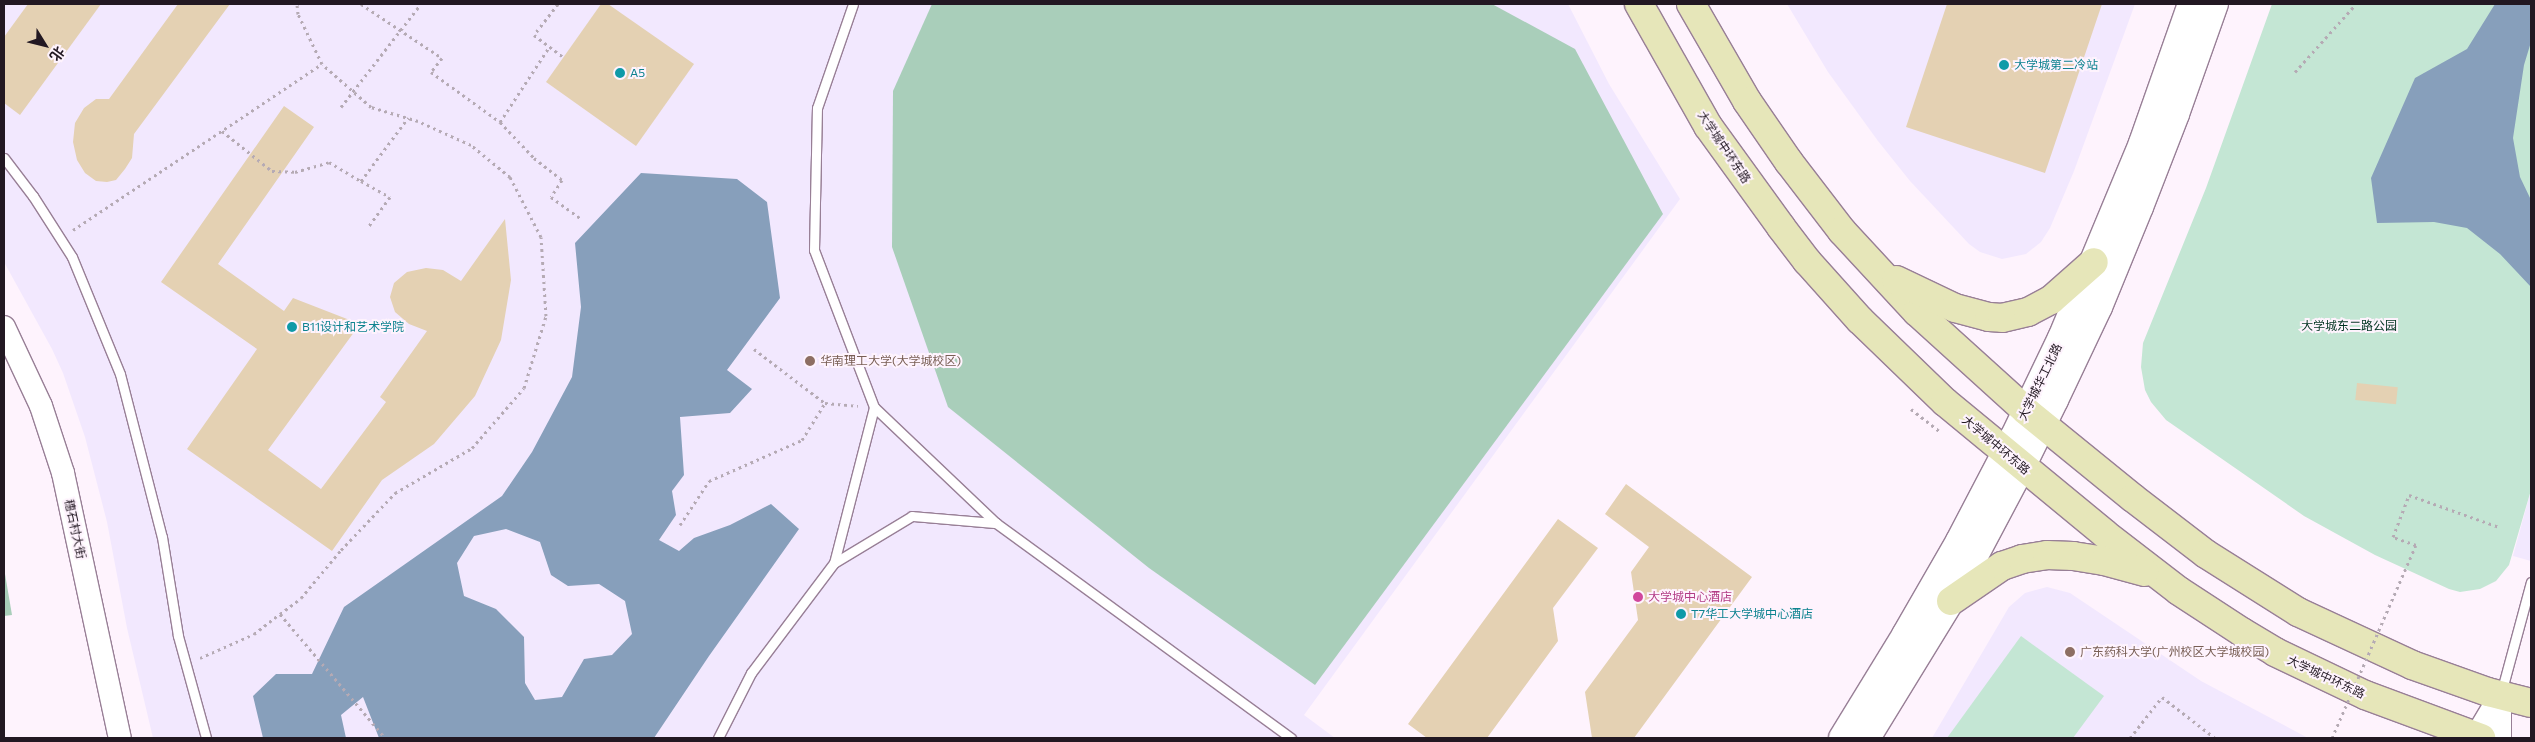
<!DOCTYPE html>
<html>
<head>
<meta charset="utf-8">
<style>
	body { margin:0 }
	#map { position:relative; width:2535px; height:742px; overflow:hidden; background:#fef3fd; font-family:Commissioner,"Noto Sans SC",sans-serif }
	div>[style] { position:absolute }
	.education>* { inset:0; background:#f2e8fe }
	.green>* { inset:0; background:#c4e6d4 }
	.forest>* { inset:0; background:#a9ceba }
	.water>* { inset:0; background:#879fbb }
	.building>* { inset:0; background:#e4d1b3; transform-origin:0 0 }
	.path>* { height:3px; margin-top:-1.5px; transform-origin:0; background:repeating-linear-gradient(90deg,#b5aab4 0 2.5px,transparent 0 6.5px) }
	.roads { filter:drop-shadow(1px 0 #987f96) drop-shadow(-1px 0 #987f96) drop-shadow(0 1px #987f96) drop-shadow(0 -1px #987f96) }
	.service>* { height:9px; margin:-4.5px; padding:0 4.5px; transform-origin:4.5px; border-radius:4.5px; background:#fff }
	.tertiary>* { height:22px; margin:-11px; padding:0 11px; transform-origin:11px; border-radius:11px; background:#fff }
	.secondary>* { height:26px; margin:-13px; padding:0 13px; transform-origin:13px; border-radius:13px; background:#fff }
	.primary>* { height:28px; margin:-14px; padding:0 14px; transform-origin:14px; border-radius:14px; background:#e6e6b9 }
	.path-bridge>* { height:3px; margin-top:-1.5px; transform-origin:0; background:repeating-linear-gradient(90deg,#b5aab4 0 2.5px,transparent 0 6.5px) }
	.dots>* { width:14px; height:14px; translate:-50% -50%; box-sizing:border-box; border:2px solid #fef3fd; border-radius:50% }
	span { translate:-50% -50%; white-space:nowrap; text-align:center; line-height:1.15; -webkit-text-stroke:4px #fef3fd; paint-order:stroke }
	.culture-label { font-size:12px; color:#0d838f }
	.left { translate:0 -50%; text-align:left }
	.street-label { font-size:12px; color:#221822 }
	.park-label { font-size:12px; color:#003320 }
	.education-label { font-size:12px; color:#785e54 }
	.hotel-label { font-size:12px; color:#b23c85 }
	.frame { position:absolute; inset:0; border:5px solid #221822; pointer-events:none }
	.north { position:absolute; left:20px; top:20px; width:50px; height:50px; -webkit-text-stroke:4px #fef3fd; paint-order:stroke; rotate:126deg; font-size:14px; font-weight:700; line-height:20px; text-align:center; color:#221822 }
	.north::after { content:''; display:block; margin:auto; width:18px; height:22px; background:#221822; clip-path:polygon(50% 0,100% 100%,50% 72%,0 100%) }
</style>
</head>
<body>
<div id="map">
	<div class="education">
		<i style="clip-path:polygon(4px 4px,1568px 4px,1609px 84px,1680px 199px,1304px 715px,1335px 738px,153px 738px,127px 628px,107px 522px,85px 437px,63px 373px,52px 349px,4px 262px)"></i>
		<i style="clip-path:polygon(1787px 4px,2135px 4px,2074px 171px,2050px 228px,2041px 242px,2026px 254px,2002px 259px,1980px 252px,1969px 244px,1910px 181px,1878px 141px,1828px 72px)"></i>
		<i style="clip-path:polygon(2531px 490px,2531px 561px,2513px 556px)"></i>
		<i style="clip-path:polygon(2047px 587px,2070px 593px,2201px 681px,2308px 738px,1932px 738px,2009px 607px,2025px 593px)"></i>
	</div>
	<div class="green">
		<i style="clip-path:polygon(2272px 4px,2531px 4px,2531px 490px,2509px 565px,2496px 581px,2480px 589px,2460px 592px,2449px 589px,2375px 555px,2304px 516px,2166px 420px,2151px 402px,2145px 390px,2141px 367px,2143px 343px,2206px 188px)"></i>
		<i style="clip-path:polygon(2021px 636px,2104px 696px,2073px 738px,1947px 738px)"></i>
	</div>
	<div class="forest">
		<i style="clip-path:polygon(932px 4px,1492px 4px,1575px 49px,1663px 214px,1315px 685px,1149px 568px,948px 407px,892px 247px,893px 91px)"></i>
		<i style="clip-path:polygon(4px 568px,12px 615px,4px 616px)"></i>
	</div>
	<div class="water">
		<i style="clip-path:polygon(2495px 4px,2531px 4px,2531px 42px,2524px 65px,2513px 138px,2520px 177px,2531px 200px,2531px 287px,2500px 254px,2467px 228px,2434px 222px,2377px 223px,2371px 178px,2415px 78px,2467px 49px)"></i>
		<i style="clip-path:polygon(evenodd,641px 173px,737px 179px,767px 202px,780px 298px,727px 370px,752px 389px,730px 413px,680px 417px,684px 475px,672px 491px,676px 515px,659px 540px,679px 551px,694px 538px,730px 525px,771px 504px,799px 529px,709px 656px,654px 738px,379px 738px,363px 697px,341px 715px,346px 738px,263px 738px,253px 696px,276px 674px,312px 674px,344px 607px,502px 496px,532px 452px,572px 377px,581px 307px,575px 243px,641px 173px,506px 529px,540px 542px,551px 575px,568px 586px,599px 584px,625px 601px,632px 634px,612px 655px,584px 659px,562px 697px,535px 700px,525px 683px,524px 637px,496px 609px,464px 596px,457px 563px,474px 536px,506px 529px)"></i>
	</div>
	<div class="building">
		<i style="clip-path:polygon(28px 4px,101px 4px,20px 115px,4px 103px,4px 37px)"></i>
		<i style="clip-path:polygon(178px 4px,230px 4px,134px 134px,132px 158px,125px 169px,116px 180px,107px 182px,96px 181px,85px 173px,77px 160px,73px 142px,75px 123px,84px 108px,96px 99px,109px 99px)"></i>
		<i style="clip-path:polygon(601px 4px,608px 4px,694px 64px,636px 146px,546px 82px)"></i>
		<i style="clip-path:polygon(1947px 4px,2102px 4px,2045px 173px,1906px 127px)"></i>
		<i style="clip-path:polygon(284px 106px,314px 127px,218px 264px,284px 311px,293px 298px,360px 324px,268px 450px,321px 489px,386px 402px,380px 397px,427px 331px,409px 324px,395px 312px,390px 297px,394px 283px,407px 272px,426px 268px,443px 270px,461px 281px,505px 219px,511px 280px,501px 340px,475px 396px,434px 444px,382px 480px,332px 551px,187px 449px,257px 349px,161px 282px)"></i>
		<i style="left:2357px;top:383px;width:41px;height:17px;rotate:6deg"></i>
		<i style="clip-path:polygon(1626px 484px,1752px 577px,1634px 738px,1592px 738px,1585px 692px,1638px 620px,1631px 572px,1649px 547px,1605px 514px)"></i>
		<i style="clip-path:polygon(1558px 519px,1598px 548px,1553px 608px,1558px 641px,1487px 738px,1427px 738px,1408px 724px)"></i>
	</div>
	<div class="path">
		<i style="left:361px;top:4px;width:97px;rotate:33.7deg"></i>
		<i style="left:442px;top:58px;width:18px;rotate:128deg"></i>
		<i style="left:431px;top:72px;width:85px;rotate:35.9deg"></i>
		<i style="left:500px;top:122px;width:50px;rotate:46.6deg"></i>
		<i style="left:534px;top:158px;width:36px;rotate:38deg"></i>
		<i style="left:562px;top:180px;width:20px;rotate:123deg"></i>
		<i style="left:551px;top:197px;width:36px;rotate:36deg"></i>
		<i style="left:558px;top:4px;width:39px;rotate:128deg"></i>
		<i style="left:534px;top:35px;width:36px;rotate:37deg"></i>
		<i style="left:2295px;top:72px;width:91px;rotate:-48.1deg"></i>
		<i style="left:341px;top:107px;width:130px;rotate:-52.2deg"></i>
		<i style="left:500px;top:122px;width:91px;rotate:-56.7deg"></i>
		<i style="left:222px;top:131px;width:64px;rotate:38.7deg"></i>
		<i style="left:272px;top:171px;width:23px;rotate:2deg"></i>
		<i style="left:295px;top:172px;width:35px;rotate:-16deg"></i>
		<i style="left:329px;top:162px;width:37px;rotate:31deg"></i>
		<i style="left:361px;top:181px;width:79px;rotate:-53.3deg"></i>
		<i style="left:361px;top:181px;width:33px;rotate:29deg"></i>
		<i style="left:390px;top:197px;width:37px;rotate:126deg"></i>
		<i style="left:73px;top:230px;width:299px;rotate:-33.7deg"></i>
		<i style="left:754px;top:349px;width:89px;rotate:37.3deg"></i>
		<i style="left:825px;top:403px;width:33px;rotate:5deg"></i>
		<i style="left:1911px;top:409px;width:37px;rotate:38deg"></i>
		<i style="left:680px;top:525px;width:53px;rotate:-56.6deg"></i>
		<i style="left:709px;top:481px;width:102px;rotate:-23.8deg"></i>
		<i style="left:802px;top:440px;width:44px;rotate:-58.1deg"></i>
		<i style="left:2416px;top:545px;width:24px;rotate:-161deg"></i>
		<i style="left:2393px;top:537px;width:45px;rotate:-69.1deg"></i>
		<i style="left:2409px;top:495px;width:96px;rotate:19.6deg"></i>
		<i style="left:280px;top:614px;width:162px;rotate:49.7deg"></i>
		<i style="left:200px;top:658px;width:59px;rotate:-24deg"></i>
		<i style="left:254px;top:634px;width:33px;rotate:-38deg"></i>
		<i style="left:280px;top:614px;width:26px;rotate:-37deg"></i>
		<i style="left:301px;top:598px;width:62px;rotate:-50.2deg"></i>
		<i style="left:341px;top:550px;width:79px;rotate:-46.5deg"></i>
		<i style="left:395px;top:493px;width:89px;rotate:-30.3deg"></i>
		<i style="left:472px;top:448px;width:79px;rotate:-49.1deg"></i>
		<i style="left:524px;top:388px;width:75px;rotate:-73deg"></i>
		<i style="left:546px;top:316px;width:79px;rotate:-93.6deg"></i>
		<i style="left:541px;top:237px;width:68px;rotate:-117.3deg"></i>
		<i style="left:510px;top:177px;width:50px;rotate:-140.6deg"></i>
		<i style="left:471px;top:145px;width:58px;rotate:-155.6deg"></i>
		<i style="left:418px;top:121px;width:49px;rotate:-163.4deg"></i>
		<i style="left:371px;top:107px;width:65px;rotate:-138.7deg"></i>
		<i style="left:322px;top:64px;width:55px;rotate:-115.6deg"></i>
		<i style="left:298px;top:14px;width:10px;rotate:-96deg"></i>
		<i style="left:2130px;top:738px;width:52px;rotate:-52deg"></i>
		<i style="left:2162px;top:697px;width:67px;rotate:37.7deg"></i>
	</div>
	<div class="roads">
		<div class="service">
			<i style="left:4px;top:158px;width:48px;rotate:52.7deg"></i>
			<i style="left:33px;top:196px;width:72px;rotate:57.4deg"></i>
			<i style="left:72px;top:257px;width:126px;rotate:67.7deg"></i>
			<i style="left:120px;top:374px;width:168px;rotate:75.6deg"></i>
			<i style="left:162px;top:537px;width:100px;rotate:80.8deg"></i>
			<i style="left:178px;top:636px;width:106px;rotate:74.6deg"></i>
			<i style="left:874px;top:407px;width:168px;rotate:43.6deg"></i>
			<i style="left:996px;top:523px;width:365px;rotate:36.1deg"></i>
			<i style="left:834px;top:563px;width:91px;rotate:-31.1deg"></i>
			<i style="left:912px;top:516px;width:84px;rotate:4.8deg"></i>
			<i style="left:2501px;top:693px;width:115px;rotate:-74.9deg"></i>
			<i style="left:718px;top:738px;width:73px;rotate:-63.1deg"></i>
			<i style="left:751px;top:673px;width:138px;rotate:-53deg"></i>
			<i style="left:834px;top:563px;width:161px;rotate:-75.6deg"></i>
			<i style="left:874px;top:407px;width:168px;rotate:-110.9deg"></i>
			<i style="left:814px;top:250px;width:142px;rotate:-88.8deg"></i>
			<i style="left:817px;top:108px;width:110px;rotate:-70.9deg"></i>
		</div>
		<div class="tertiary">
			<i style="left:4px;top:327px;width:87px;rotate:64.9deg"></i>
			<i style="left:41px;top:406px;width:71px;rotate:71.8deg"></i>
			<i style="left:63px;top:473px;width:271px;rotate:77.9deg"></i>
			<i style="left:2475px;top:738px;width:49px;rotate:-59.2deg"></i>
			<i style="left:2500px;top:738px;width:41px;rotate:-90deg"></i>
		</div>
		<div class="secondary">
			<i style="left:1842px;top:738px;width:121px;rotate:-58.5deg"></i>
			<i style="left:1905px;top:635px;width:108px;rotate:-60.1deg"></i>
			<i style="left:1959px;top:541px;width:119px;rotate:-62.4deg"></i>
			<i style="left:2014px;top:436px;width:109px;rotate:-64.4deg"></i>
			<i style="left:2061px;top:338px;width:211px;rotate:-67.4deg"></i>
			<i style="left:2142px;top:143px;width:147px;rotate:-70.6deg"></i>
			<i style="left:1867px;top:738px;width:161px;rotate:-58.5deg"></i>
			<i style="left:1951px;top:601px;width:152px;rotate:-62.1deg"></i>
			<i style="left:2022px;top:467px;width:75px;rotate:-63.8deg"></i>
			<i style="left:2055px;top:400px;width:103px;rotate:-64.7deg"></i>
			<i style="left:2099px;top:307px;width:108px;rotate:-67.7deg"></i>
			<i style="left:2140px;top:207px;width:100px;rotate:-68.8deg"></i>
			<i style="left:2176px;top:114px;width:117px;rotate:-70.5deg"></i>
		</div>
		<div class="primary">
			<i style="left:1639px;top:4px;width:140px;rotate:60.5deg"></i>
			<i style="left:1708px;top:126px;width:125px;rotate:54.1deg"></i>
			<i style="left:1781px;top:227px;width:43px;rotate:52.6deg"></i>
			<i style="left:1807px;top:261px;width:79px;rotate:48.1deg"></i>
			<i style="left:1860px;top:320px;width:118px;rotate:44deg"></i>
			<i style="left:1945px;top:402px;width:207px;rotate:39.5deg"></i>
			<i style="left:2105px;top:534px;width:93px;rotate:37.6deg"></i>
			<i style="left:2179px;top:591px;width:75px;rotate:33.1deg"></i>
			<i style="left:2242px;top:632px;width:39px;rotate:31deg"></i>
			<i style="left:2275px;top:652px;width:100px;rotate:25.5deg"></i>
			<i style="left:2365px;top:695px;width:124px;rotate:20.3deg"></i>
			<i style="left:1691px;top:4px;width:112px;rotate:60deg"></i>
			<i style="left:1747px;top:101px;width:74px;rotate:55.5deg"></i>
			<i style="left:1789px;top:162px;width:87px;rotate:52.5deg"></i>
			<i style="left:1842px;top:231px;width:110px;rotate:47.2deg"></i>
			<i style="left:1917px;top:312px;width:147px;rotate:42.2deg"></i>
			<i style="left:2026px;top:411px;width:138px;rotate:39.1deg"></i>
			<i style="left:2133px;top:498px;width:92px;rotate:37.5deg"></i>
			<i style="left:2206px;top:554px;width:109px;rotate:32.2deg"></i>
			<i style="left:2298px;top:612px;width:126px;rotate:24.9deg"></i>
			<i style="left:2412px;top:665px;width:81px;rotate:19.6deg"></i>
			<i style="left:2488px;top:692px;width:44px;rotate:14.3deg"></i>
			<i style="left:1896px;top:280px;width:65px;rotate:25.4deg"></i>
			<i style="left:1955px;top:308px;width:35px;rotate:15deg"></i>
			<i style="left:1989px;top:317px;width:13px;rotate:4deg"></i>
			<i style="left:2002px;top:318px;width:27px;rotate:-13deg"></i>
			<i style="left:2028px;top:312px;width:26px;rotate:-28deg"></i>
			<i style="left:2051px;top:300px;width:57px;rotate:-41.5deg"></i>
			<i style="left:1951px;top:601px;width:62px;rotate:-34.5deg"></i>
			<i style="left:2002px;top:566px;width:21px;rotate:-19deg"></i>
			<i style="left:2022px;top:559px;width:25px;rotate:-9deg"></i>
			<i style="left:2047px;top:555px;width:26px;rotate:2deg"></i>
			<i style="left:2073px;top:556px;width:31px;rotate:9deg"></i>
			<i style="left:2104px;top:561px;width:42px;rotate:15deg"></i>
		</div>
	</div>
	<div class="path-bridge">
		<i style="left:2332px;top:738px;width:210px;rotate:-66.5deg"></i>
	</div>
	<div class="dots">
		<i style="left:2004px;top:65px;background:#0f9aa8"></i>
		<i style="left:620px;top:73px;background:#0f9aa8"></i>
		<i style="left:292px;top:327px;background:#0f9aa8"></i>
		<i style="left:810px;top:361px;background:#8d6e63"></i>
		<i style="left:1638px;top:597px;background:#d1479c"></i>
		<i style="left:1681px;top:614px;background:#0f9aa8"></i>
		<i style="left:2070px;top:652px;background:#8d6e63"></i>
	</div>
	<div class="culture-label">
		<span class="left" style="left:2014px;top:65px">大学城第二冷站</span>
		<span class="left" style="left:630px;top:73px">A5</span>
		<span class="left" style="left:302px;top:327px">B11设计和艺术学院</span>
		<span class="left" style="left:1691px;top:614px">T7华工大学城中心酒店</span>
	</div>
	<div class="street-label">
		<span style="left:1724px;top:147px;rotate:56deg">大学城中环东路</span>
		<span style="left:2040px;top:382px;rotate:-64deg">大学城华工北路</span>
		<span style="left:1996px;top:445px;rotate:40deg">大学城中环东路</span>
		<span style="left:75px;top:529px;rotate:78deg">穗石村大街</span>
		<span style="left:2326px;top:677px;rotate:25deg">大学城中环东路</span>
	</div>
	<div class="park-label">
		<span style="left:2349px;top:326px">大学城东二路公园</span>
	</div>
	<div class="education-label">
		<span class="left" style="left:820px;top:361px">华南理工大学(大学城校区)</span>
		<span class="left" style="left:2080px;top:652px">广东药科大学(广州校区大学城校园)</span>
	</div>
	<div class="hotel-label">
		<span class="left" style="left:1648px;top:597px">大学城中心酒店</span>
	</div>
	<div class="frame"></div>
	<div class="north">北</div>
</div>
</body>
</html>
